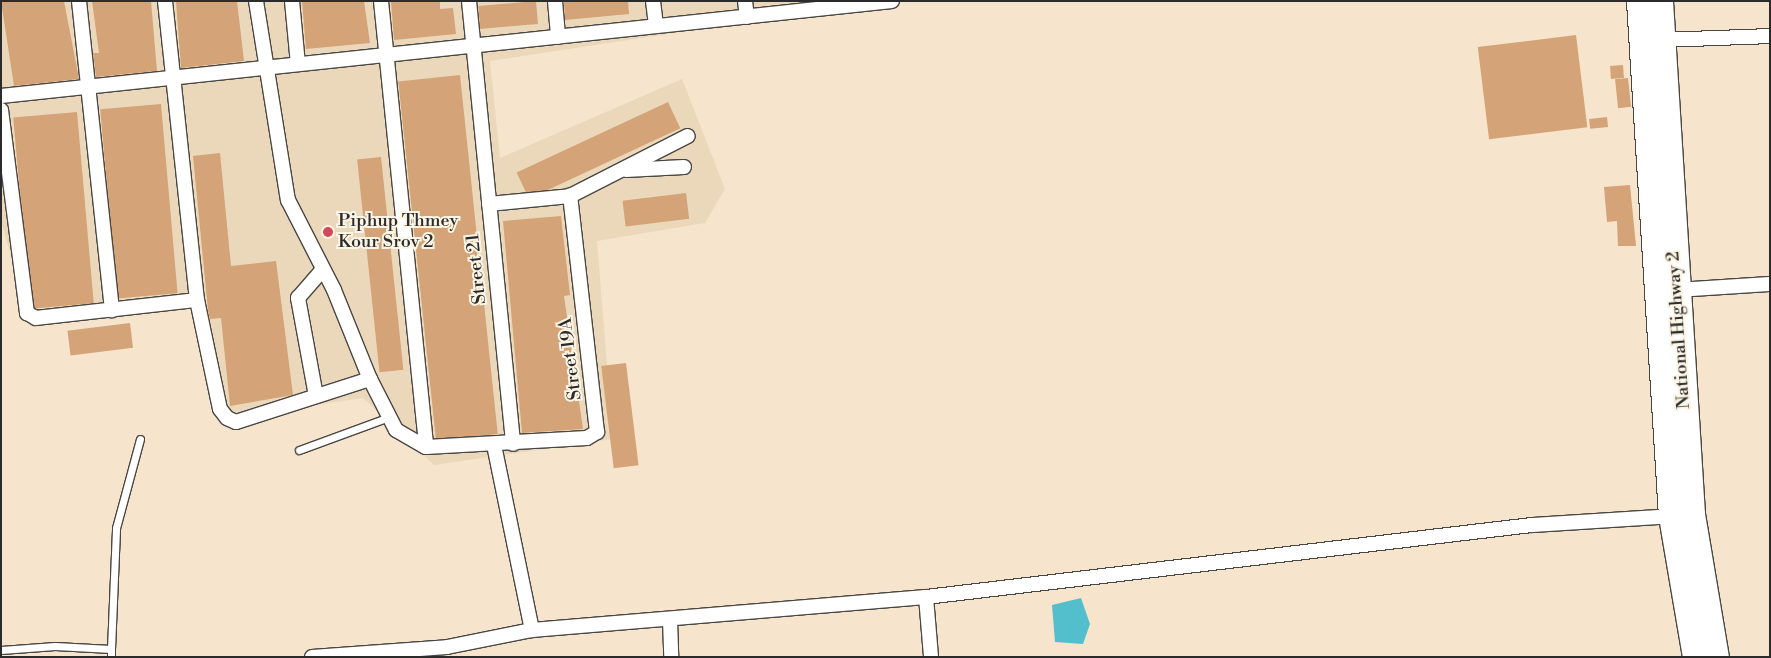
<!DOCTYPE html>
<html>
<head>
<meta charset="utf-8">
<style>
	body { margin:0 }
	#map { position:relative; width:1771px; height:658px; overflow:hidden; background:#f7e4cc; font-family:"Libre Bodoni",serif }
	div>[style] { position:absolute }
	.built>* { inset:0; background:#ebd8ba }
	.water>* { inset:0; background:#53bfcd }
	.building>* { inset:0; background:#d4a377; transform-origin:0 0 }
	.roads { filter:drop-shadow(1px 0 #4a4743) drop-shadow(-1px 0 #4a4743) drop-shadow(0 1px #4a4743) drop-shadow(0 -1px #4a4743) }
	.lane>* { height:7px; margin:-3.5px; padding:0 3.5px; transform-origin:3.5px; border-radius:3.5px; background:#fff }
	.street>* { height:14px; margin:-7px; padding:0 7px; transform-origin:7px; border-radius:7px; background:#fff }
	.highway>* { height:25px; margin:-12.5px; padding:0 12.5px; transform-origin:12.5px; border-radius:12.5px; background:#fff }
	.dots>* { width:14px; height:14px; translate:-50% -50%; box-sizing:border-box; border:2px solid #fcf5e5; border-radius:50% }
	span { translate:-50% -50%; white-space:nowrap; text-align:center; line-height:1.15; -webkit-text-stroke:4px #fcf5e5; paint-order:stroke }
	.poi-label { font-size:18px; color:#2b2b2b }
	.left { translate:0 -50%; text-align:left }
	.street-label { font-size:18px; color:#2b2b2b }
	.frame { position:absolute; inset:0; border:2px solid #2b2b2b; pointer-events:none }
</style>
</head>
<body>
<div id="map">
	<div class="built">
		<i style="clip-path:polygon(1px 1px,885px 1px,490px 61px,500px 158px,682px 79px,725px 189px,705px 223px,597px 241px,613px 439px,434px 465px,363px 398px,227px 418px,197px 300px,27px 313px,1px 221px)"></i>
	</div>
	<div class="water">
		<i style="clip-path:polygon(1081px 598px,1090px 624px,1083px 644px,1055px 642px,1052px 605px)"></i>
	</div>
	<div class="building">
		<i style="clip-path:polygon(1px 1px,64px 1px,79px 79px,14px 86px)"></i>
		<i style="clip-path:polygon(92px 1px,151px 1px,157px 71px,96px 77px,93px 53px,99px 53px)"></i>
		<i style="clip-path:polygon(176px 1px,237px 1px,244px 61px,181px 68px)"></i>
		<i style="clip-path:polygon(302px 1px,364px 1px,370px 43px,306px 49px)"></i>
		<i style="clip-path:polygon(391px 1px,440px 1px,440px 9px,453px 8px,456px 34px,394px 40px)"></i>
		<i style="left:536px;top:1px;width:23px;height:58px;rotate:85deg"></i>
		<i style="clip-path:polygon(564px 1px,628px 1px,629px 14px,565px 20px)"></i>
		<i style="left:1576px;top:35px;width:93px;height:99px;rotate:83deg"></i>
		<i style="left:1623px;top:65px;width:13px;height:13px;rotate:86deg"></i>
		<i style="left:460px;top:75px;width:361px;height:62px;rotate:84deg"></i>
		<i style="left:1628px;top:78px;width:29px;height:13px;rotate:84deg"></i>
		<i style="left:668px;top:102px;width:29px;height:167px;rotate:65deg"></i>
		<i style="left:161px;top:104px;width:190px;height:61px;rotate:85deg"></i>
		<i style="left:77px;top:112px;width:192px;height:64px;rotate:85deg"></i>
		<i style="left:1607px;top:117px;width:10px;height:18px;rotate:84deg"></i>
		<i style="clip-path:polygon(220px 153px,231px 266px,276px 261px,293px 395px,230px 406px,221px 318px,210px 319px,208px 310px,193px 156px)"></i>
		<i style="left:381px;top:157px;width:214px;height:24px;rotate:84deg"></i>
		<i style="clip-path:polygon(1630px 185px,1636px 246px,1618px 246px,1617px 221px,1607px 222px,1604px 187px)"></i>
		<i style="left:686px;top:193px;width:26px;height:64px;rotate:83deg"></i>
		<i style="clip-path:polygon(561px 216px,570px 295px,564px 296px,583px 429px,522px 433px,503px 221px)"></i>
		<i style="left:130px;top:323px;width:25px;height:63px;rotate:83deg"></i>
		<i style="left:626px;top:363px;width:103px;height:25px;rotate:83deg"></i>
	</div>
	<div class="roads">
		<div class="lane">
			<i style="left:299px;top:450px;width:96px;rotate:-20.1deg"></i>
			<i style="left:111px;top:649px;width:121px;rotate:-87.6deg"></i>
			<i style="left:116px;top:528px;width:92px;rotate:-74.9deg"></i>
			<i style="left:1px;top:650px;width:54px;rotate:-4.2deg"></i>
			<i style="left:55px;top:646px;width:56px;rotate:3.1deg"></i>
			<i style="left:111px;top:649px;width:8px;rotate:90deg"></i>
		</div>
		<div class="street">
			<i style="left:79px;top:1px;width:311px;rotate:83.9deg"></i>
			<i style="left:165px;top:1px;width:301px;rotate:83.9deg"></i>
			<i style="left:197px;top:300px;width:111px;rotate:78.1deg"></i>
			<i style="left:220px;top:409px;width:11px;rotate:52deg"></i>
			<i style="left:227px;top:418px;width:10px;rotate:24deg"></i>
			<i style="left:236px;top:422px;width:141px;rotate:-17.8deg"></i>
			<i style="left:256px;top:1px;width:202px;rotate:80.9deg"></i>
			<i style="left:288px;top:200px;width:101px;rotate:62.9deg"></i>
			<i style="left:334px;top:290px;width:96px;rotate:68deg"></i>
			<i style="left:370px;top:379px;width:57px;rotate:63deg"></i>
			<i style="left:396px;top:430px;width:34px;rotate:30deg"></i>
			<i style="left:426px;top:447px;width:161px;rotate:-3.2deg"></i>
			<i style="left:587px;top:438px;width:12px;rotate:-31deg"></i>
			<i style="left:597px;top:432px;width:238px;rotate:-96.5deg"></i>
			<i style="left:292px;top:1px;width:63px;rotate:84.6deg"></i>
			<i style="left:381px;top:1px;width:448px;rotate:84.2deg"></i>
			<i style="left:469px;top:1px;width:445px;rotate:84.3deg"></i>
			<i style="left:555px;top:1px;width:36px;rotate:85deg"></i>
			<i style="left:653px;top:1px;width:25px;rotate:83deg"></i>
			<i style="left:745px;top:1px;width:16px;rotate:83deg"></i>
			<i style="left:1662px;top:40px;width:108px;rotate:-2.1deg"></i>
			<i style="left:1px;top:96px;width:896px;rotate:-6.09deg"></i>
			<i style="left:1px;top:110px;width:205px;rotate:82.7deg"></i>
			<i style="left:27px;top:313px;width:10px;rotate:29deg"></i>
			<i style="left:36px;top:318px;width:162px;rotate:-6.4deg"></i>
			<i style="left:626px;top:170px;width:58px;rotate:-3deg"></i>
			<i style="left:489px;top:204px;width:81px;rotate:-5.6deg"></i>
			<i style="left:570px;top:196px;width:132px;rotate:-27deg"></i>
			<i style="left:1676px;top:290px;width:94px;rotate:-3.7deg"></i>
			<i style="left:316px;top:396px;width:100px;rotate:-100.4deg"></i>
			<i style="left:298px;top:298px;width:38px;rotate:-49deg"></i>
			<i style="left:494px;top:445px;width:189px;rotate:78.4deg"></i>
			<i style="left:926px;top:597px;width:60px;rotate:85.2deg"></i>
			<i style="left:670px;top:620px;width:37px;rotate:88deg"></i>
			<i style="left:312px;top:657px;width:135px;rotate:-4.2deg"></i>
			<i style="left:447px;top:647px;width:87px;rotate:-11.3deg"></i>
			<i style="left:532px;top:630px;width:395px;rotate:-4.8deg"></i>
			<i style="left:926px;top:597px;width:610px;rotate:-6.78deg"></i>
			<i style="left:1532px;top:525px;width:143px;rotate:-3.6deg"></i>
		</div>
		<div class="highway">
			<i style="left:1639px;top:1px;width:516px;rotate:86.44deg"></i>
			<i style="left:1671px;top:516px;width:143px;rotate:80.3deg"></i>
			<i style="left:1660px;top:1px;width:514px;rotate:86.43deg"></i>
			<i style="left:1692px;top:514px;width:145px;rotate:80.5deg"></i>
		</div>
	</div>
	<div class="dots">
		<i style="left:328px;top:232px;background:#d1495b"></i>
	</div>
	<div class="poi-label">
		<span class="left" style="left:338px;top:232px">Piphup Thmey<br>Kour Srov 2</span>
	</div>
	<div class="street-label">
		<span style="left:477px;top:269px;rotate:-96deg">Street 21</span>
		<span style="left:1679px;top:330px;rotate:-94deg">National Highway 2</span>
		<span style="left:571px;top:359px;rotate:-97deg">Street 19A</span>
	</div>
	<div class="frame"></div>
</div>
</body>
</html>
